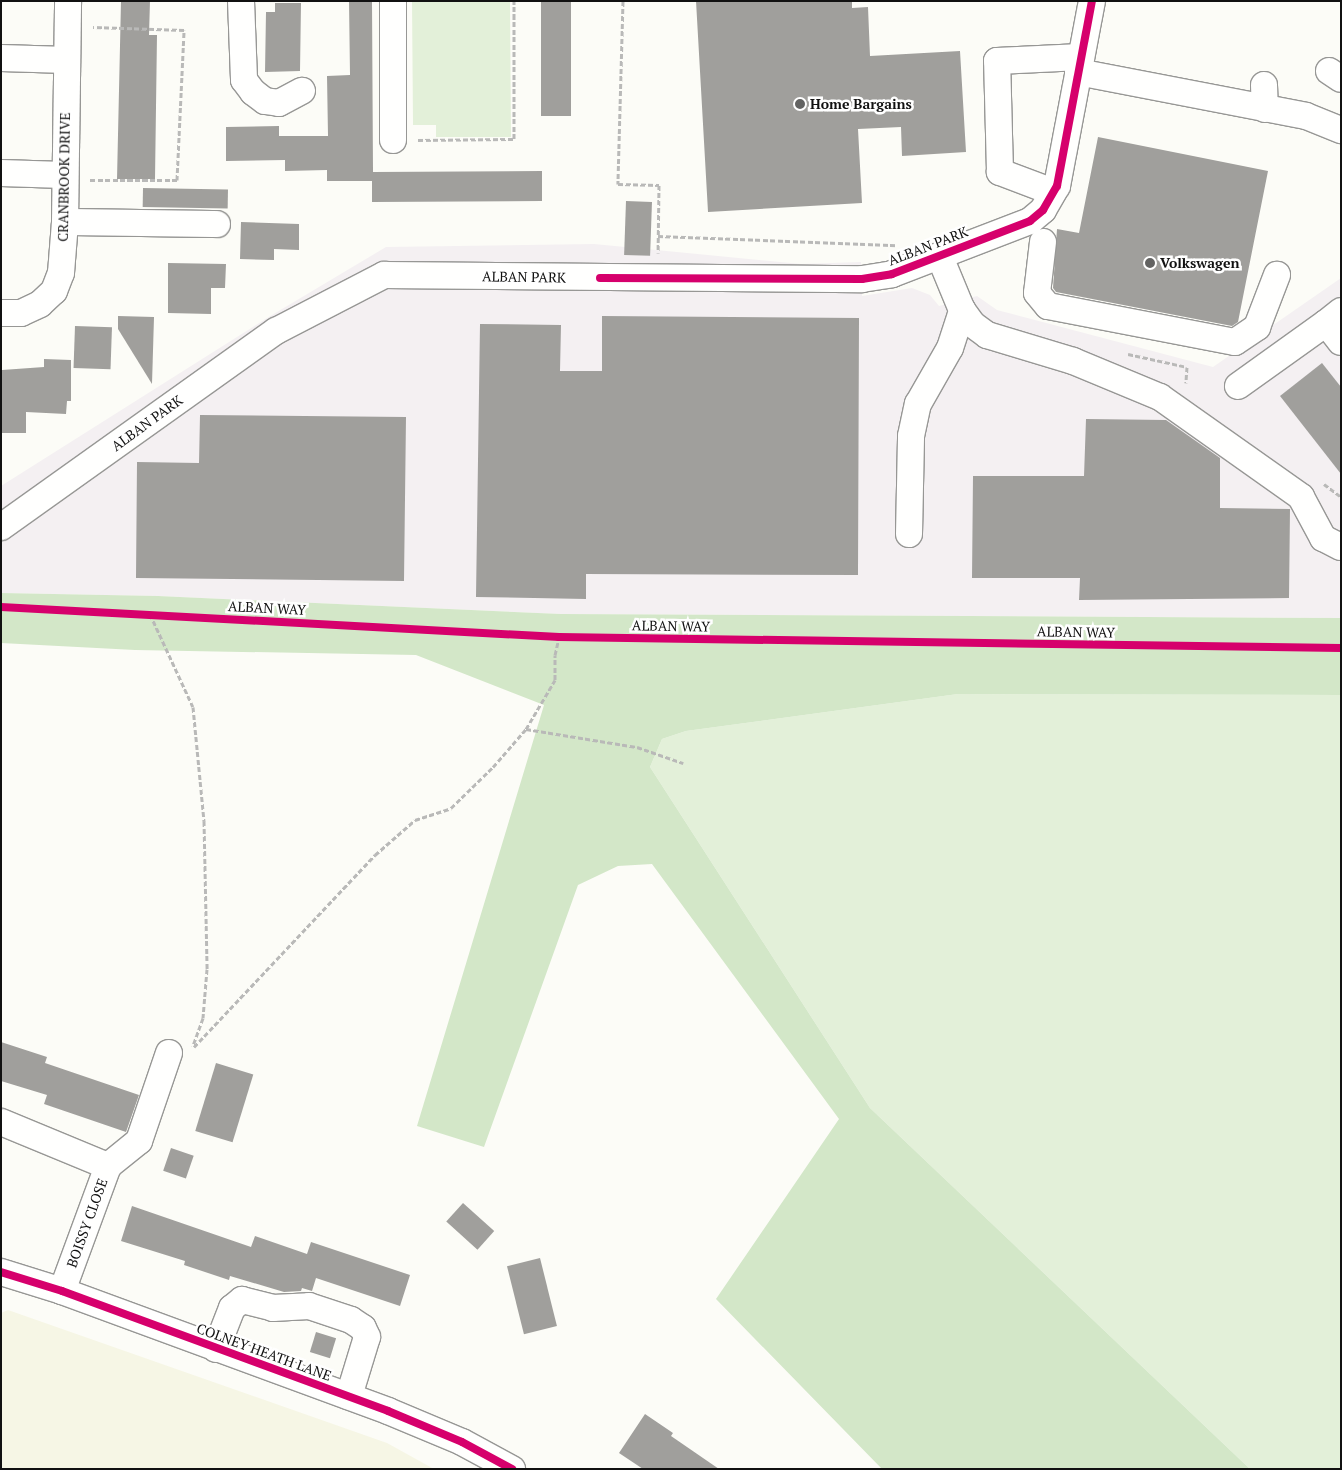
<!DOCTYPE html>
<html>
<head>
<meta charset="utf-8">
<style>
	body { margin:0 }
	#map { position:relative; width:1342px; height:1470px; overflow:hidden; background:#fcfcf7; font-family:"PT Serif",serif }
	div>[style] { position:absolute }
	.industrial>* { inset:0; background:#f4f0f2 }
	.farmland>* { inset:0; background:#f6f6e5 }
	.green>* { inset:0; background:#e3f0d9 }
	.forest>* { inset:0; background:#d3e7c8 }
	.building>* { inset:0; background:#a09f9c; transform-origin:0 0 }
	.path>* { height:3px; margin-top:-1.5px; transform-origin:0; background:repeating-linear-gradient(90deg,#b9b9b8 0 5px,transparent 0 7.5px) }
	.roads { filter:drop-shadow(1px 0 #979795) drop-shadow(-1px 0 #979795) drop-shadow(0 1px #979795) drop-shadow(0 -1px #979795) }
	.minor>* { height:26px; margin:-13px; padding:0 13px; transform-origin:13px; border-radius:13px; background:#fffffe }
	.cycleway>* { height:8px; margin:-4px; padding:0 4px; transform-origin:4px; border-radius:4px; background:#d6006c }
	.dots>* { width:14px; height:14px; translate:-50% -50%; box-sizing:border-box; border:2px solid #fff; border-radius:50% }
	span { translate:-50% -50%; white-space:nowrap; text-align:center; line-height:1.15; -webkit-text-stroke:5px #fff; paint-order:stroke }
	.poi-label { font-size:14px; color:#111; font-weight:700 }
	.left { translate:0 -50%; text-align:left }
	.street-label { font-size:14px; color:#111 }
	.frame { position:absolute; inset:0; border:2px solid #111; pointer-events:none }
</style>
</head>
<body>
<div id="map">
	<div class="industrial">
		<i style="clip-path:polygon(594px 244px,801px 264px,861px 262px,862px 296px,912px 288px,930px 295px,939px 306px,977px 296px,997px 310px,1213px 367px,1341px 278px,1341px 618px,561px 614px,158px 596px,1px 593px,1px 486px,267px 318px,386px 247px)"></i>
	</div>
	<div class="farmland">
		<i style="clip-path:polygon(8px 1310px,387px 1443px,434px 1469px,1px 1469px,1px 1313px)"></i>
	</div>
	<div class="green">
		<i style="clip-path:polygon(412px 1px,510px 1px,511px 137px,436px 137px,436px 125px,413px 125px)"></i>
		<i style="clip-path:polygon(958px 694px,1341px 695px,1341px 1469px,1250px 1469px,870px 1108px,650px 767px,662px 739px,686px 731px)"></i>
	</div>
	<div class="forest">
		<i style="clip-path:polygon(1px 593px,158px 596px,561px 614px,1341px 618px,1341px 695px,958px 694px,686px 731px,662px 739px,650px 767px,870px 1108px,1250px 1469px,882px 1469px,716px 1299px,839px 1119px,652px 864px,618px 866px,578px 885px,484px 1147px,417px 1126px,544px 705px,416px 655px,135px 650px,1px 643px)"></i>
	</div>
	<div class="building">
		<i style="clip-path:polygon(121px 1px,150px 1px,149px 35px,157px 35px,155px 179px,117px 179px)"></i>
		<i style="clip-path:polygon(349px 1px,372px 1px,373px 172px,542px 171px,542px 201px,372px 202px,372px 181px,327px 181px,327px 170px,285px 171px,285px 160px,226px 161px,226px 127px,279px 126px,279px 136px,328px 136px,327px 76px,350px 75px)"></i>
		<i style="left:541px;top:1px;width:30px;height:115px"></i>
		<i style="clip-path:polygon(696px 1px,852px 1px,852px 8px,868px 7px,870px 56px,960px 51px,966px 152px,902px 156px,901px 127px,858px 129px,862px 203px,708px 212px)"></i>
		<i style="clip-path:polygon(275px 3px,301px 3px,300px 71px,265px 72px,266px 12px,275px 12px)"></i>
		<i style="clip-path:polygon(1098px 137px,1268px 171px,1238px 322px,1232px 326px,1056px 292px,1053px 288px,1057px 229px,1079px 233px)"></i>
		<i style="left:143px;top:188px;width:85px;height:19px;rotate:1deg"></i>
		<i style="left:626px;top:201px;width:26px;height:54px;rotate:2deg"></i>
		<i style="clip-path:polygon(241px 222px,299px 224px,299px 250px,274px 249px,274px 260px,240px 259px)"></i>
		<i style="clip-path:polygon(168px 263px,226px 264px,225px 288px,211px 288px,211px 314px,168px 313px)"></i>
		<i style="clip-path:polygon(118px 316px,154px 317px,152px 384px,118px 329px)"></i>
		<i style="clip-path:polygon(602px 316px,859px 318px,858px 575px,586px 574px,586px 599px,476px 597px,480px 324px,561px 325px,560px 371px,602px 371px)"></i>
		<i style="left:75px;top:326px;width:37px;height:42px;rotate:2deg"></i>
		<i style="clip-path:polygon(44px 359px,71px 360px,71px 401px,67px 401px,66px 414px,26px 412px,26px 433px,1px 433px,2px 370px,44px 367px)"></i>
		<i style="clip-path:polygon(1322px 363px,1341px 387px,1341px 474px,1280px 396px)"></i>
		<i style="clip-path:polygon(200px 415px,406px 417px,404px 581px,136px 578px,137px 462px,199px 463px)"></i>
		<i style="clip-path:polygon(1086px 419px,1166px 420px,1220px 458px,1220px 508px,1290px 509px,1289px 598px,1079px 600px,1080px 578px,972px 578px,973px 476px,1084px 476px)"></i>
		<i style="clip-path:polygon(1px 1042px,47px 1057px,45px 1063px,139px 1095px,126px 1132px,44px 1104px,47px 1095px,1px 1081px)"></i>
		<i style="left:216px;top:1063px;width:39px;height:71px;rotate:17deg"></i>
		<i style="left:171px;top:1148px;width:24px;height:24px;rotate:19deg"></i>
		<i style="left:463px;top:1203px;width:42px;height:25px;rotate:42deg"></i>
		<i style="clip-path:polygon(132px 1206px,251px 1247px,255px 1236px,307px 1254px,311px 1242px,410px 1275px,400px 1306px,316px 1278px,312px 1291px,302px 1288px,301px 1291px,284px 1292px,230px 1276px,229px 1280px,184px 1265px,185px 1261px,121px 1241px)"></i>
		<i style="left:540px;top:1258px;width:70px;height:34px;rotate:76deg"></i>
		<i style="left:316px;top:1332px;width:21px;height:21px;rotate:17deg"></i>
		<i style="clip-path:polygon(645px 1414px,673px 1433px,671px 1436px,719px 1469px,643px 1469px,619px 1453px)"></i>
	</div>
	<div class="path">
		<i style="left:623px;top:1px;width:183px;rotate:91.6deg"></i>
		<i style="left:618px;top:184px;width:41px;rotate:1.4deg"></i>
		<i style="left:659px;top:185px;width:68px;rotate:90.8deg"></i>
		<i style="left:418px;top:140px;width:96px;rotate:-0.6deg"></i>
		<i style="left:514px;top:139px;width:138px;rotate:-90deg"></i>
		<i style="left:90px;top:180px;width:87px"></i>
		<i style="left:177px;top:180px;width:150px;rotate:-87.3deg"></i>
		<i style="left:184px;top:30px;width:91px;rotate:-178.1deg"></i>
		<i style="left:658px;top:236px;width:239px;rotate:2.2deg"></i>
		<i style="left:1128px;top:354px;width:60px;rotate:12.4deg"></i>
		<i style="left:1187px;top:367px;width:16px;rotate:94deg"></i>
		<i style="left:1324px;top:484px;width:21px;rotate:37deg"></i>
		<i style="left:150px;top:614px;width:102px;rotate:65.2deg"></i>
		<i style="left:193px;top:707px;width:115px;rotate:84.5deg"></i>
		<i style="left:204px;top:821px;width:148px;rotate:88.8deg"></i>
		<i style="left:207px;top:969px;width:49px;rotate:94.7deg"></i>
		<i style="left:203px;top:1018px;width:30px;rotate:110deg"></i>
		<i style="left:526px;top:729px;width:112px;rotate:9.2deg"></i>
		<i style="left:637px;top:747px;width:49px;rotate:19.2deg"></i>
		<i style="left:194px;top:1047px;width:264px;rotate:-46.7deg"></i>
		<i style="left:375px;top:855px;width:53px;rotate:-41.2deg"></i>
		<i style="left:415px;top:820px;width:38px;rotate:-18deg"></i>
		<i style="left:451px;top:808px;width:59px;rotate:-44.3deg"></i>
		<i style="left:493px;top:767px;width:50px;rotate:-49deg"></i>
		<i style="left:526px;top:729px;width:57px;rotate:-59.4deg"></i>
		<i style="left:555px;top:680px;width:25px;rotate:-90deg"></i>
		<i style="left:555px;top:655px;width:18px;rotate:-77deg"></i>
	</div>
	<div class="roads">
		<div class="minor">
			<i style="left:241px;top:1px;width:79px;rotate:87.8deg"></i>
			<i style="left:244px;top:80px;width:15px;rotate:53deg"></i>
			<i style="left:253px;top:92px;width:15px;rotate:37deg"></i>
			<i style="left:265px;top:101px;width:14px;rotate:8deg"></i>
			<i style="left:279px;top:103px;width:26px;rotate:-28deg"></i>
			<i style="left:1px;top:58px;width:66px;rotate:1.7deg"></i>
			<i style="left:1329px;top:71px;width:14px;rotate:34deg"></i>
			<i style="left:1078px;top:72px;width:232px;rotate:10.9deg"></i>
			<i style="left:1306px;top:116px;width:38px;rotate:22deg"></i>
			<i style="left:1264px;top:85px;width:24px;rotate:88deg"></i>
			<i style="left:393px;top:140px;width:139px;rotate:-90deg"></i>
			<i style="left:1px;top:173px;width:63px;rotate:1.8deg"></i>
			<i style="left:1053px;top:192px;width:57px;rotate:-159.3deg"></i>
			<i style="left:1000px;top:172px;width:111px;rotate:-91.5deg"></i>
			<i style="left:997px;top:61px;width:84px;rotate:-2.7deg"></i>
			<i style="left:65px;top:222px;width:152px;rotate:0.8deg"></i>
			<i style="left:1043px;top:242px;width:51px;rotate:96.7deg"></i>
			<i style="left:1037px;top:293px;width:17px;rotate:50deg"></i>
			<i style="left:1048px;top:306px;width:190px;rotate:10.9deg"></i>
			<i style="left:1235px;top:342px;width:27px;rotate:-34deg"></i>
			<i style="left:1257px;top:327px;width:56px;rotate:-69deg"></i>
			<i style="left:940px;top:257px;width:57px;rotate:67.5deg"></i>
			<i style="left:962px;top:310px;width:17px;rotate:54deg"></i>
			<i style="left:972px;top:324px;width:19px;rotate:36deg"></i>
			<i style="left:987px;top:335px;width:90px;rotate:16.8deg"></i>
			<i style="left:1073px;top:361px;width:94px;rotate:22.5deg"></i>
			<i style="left:1160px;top:397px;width:173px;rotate:35.3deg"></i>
			<i style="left:1301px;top:497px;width:47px;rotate:61.8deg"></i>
			<i style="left:1323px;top:538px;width:20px;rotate:27deg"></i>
			<i style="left:1341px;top:311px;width:19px;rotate:141deg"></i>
			<i style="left:1326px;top:323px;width:24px;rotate:52deg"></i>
			<i style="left:1px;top:313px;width:20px"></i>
			<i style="left:21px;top:313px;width:21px;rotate:-25deg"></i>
			<i style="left:40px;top:304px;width:19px;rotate:-43deg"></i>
			<i style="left:54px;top:291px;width:19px;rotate:-69deg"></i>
			<i style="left:61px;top:273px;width:51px;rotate:-85.5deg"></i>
			<i style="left:65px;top:222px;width:221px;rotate:-89.2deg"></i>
			<i style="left:1238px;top:386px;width:108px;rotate:-35.6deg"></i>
			<i style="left:1px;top:527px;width:338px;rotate:-35.5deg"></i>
			<i style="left:276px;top:331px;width:122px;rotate:-27.4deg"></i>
			<i style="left:384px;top:275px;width:478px;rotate:0.5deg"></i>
			<i style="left:862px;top:279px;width:30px;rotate:-9deg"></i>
			<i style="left:892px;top:274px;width:148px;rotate:-21deg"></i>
			<i style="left:1030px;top:221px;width:17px;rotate:-40deg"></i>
			<i style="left:1043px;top:210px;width:28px;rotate:-60deg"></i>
			<i style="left:1057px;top:186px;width:188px;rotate:-79.3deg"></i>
			<i style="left:909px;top:534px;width:98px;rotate:-88.8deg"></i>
			<i style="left:911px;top:436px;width:33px;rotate:-78deg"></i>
			<i style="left:918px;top:404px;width:64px;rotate:-60.3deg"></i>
			<i style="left:950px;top:348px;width:40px;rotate:-72deg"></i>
			<i style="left:1px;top:1122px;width:116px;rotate:22.4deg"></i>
			<i style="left:1px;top:1272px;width:64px;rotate:17.3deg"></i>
			<i style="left:62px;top:1291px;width:347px;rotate:20.2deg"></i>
			<i style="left:388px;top:1411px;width:80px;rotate:22.7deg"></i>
			<i style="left:462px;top:1442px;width:57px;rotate:28.4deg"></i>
			<i style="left:62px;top:1291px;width:133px;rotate:-69.8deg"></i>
			<i style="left:108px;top:1166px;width:40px;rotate:-39deg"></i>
			<i style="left:139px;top:1141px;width:93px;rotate:-71.2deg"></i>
			<i style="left:216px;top:1349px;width:44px;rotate:-68.7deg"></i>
			<i style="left:232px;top:1308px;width:13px;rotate:-39deg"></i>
			<i style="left:242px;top:1300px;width:32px;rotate:14deg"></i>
			<i style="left:273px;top:1308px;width:36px;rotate:-3deg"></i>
			<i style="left:309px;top:1306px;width:44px;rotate:18.4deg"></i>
			<i style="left:351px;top:1320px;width:14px;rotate:34deg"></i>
			<i style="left:363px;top:1328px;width:10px;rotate:66deg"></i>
			<i style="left:367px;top:1337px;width:62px;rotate:107deg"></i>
		</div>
	</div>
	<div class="cycleway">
		<i style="left:600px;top:278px;width:262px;rotate:0.2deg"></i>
		<i style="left:862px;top:279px;width:30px;rotate:-9deg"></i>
		<i style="left:892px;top:274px;width:148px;rotate:-21deg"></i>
		<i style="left:1030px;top:221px;width:17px;rotate:-40deg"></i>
		<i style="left:1043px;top:210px;width:28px;rotate:-60deg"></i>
		<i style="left:1057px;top:186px;width:188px;rotate:-79.3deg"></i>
		<i style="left:1px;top:607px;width:559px;rotate:3.08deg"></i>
		<i style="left:559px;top:637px;width:782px;rotate:0.81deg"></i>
		<i style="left:1px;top:1272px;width:64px;rotate:17.3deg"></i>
		<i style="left:62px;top:1291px;width:347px;rotate:20.2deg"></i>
		<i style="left:388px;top:1411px;width:80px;rotate:22.7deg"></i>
		<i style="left:462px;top:1442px;width:57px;rotate:28.4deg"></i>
	</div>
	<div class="dots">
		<i style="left:800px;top:104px;background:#636362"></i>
		<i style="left:1150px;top:263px;background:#636362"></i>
	</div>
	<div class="poi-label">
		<span class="left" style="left:810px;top:104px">Home Bargains</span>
		<span class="left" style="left:1160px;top:263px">Volkswagen</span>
	</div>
	<div class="street-label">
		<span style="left:64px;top:177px;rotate:-89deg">CRANBROOK DRIVE</span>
		<span style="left:928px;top:246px;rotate:-21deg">ALBAN PARK</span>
		<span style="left:524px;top:277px;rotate:1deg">ALBAN PARK</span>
		<span style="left:147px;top:423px;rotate:-36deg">ALBAN PARK</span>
		<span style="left:267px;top:608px;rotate:3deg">ALBAN WAY</span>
		<span style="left:671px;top:626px;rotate:1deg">ALBAN WAY</span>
		<span style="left:1076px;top:632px;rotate:1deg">ALBAN WAY</span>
		<span style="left:87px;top:1223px;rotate:-70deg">BOISSY CLOSE</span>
		<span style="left:264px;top:1352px;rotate:20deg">COLNEY HEATH LANE</span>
	</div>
	<div class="frame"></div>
</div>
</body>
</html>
